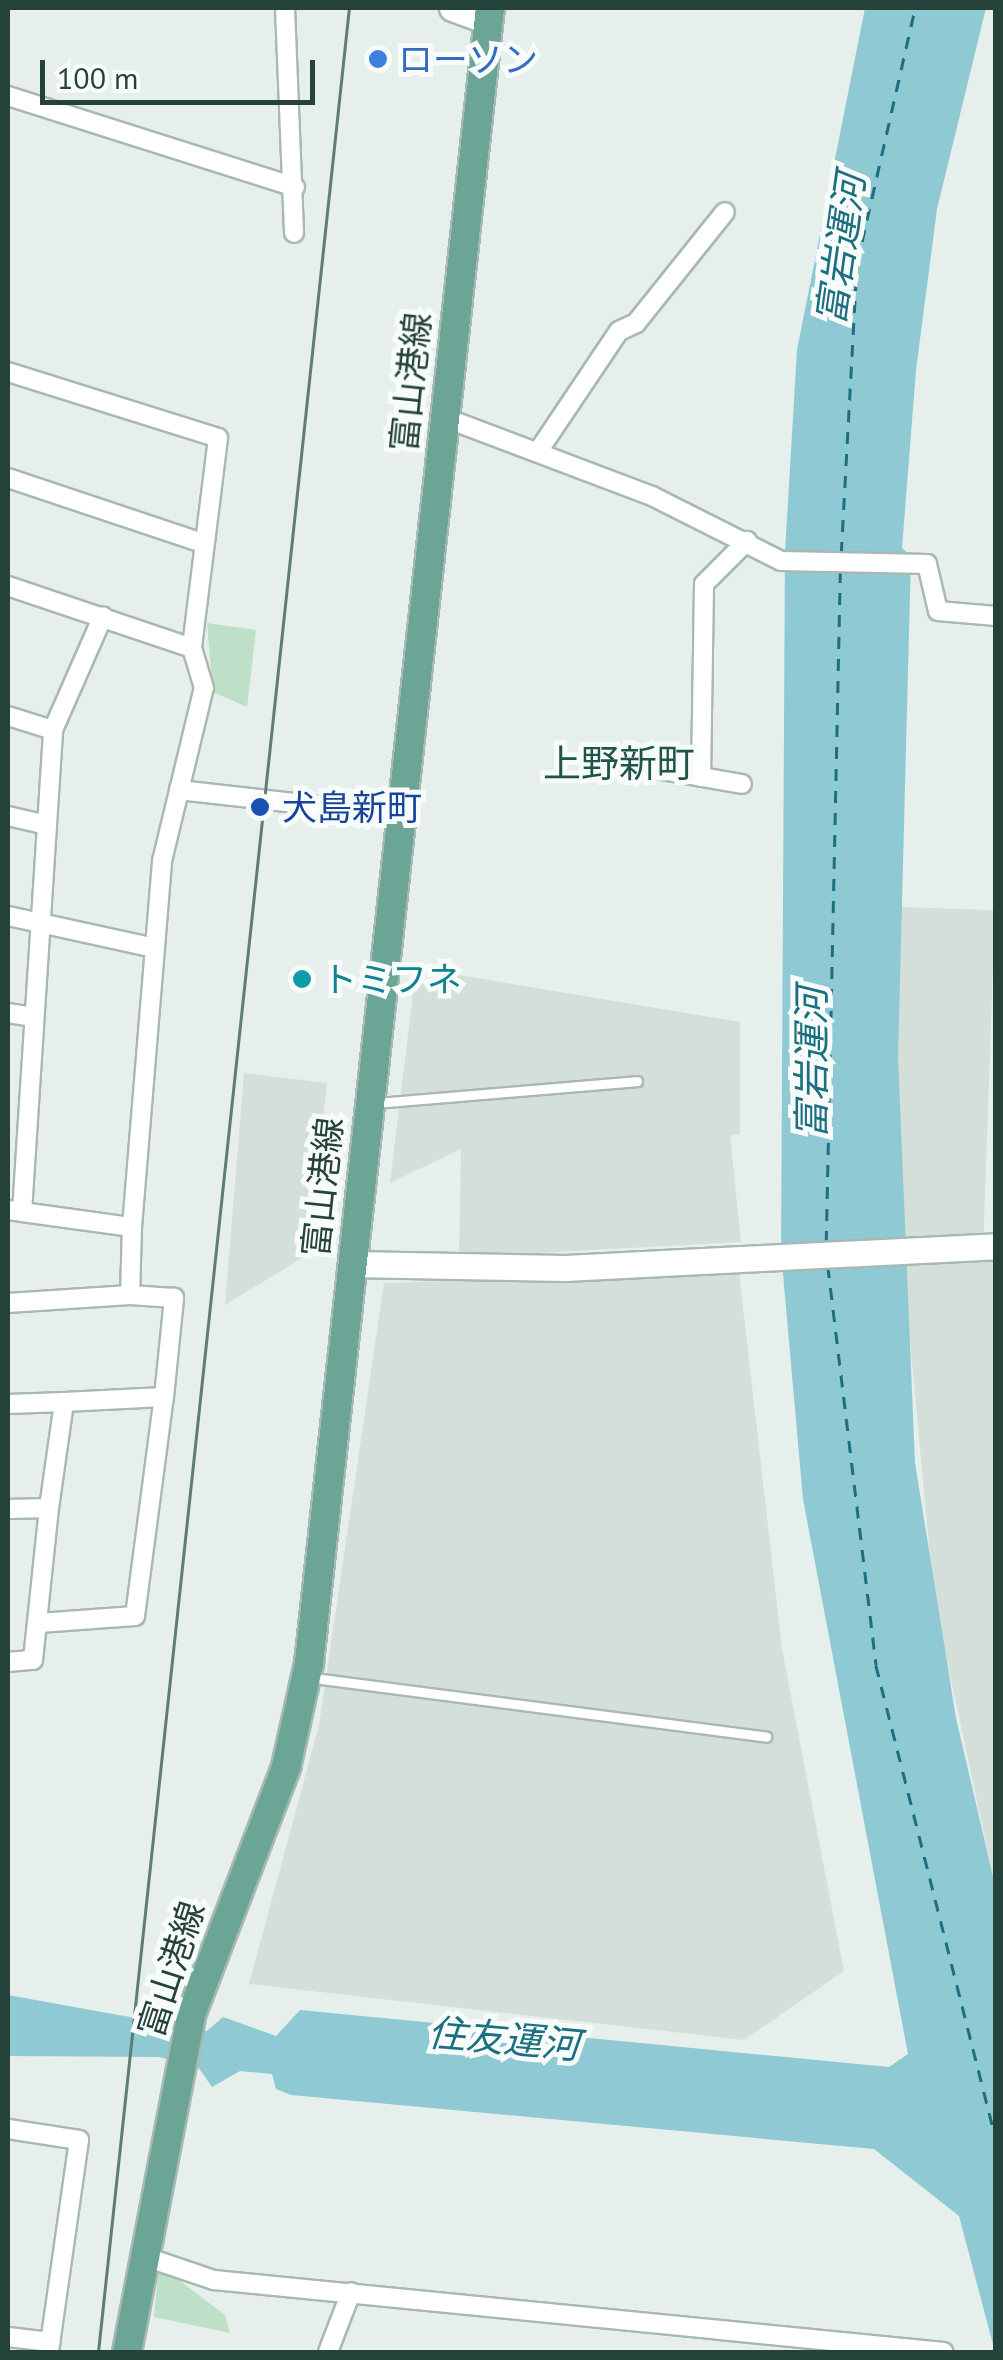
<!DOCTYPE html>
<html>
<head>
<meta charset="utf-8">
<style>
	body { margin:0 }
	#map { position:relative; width:1003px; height:2360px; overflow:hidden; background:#e6efeb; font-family:"PT Sans","Noto Sans JP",sans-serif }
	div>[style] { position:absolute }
	.built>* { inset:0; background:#d4dfda; transform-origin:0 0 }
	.green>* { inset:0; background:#bfe0c8 }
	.water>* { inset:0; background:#8ec9d4 }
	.ferry>* { height:2.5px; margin-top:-1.25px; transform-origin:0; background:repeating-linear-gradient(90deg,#1c6f80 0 12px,transparent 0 22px) }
	.roads { filter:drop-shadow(2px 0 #a8b8b2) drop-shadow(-2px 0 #a8b8b2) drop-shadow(0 2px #a8b8b2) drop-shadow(0 -2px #a8b8b2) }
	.lane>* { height:9px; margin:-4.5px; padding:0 4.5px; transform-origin:4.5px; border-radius:4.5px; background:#fff }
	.street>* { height:18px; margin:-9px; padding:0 9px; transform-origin:9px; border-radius:9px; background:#fff }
	.secondary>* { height:25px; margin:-12.5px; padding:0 12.5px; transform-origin:12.5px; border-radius:12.5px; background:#fff }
	.primary>* { height:28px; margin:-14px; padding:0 14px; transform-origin:14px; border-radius:14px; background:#6aa596 }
	.tram>* { height:2.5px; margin:-1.25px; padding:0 1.25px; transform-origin:1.25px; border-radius:1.25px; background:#5f7d75 }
	.dots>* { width:28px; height:28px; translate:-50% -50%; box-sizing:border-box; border:5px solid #f7fbf9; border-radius:50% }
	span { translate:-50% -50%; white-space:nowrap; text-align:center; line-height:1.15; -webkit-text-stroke:10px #f7fbf9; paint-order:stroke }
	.shop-label { font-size:35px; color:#366cbe }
	.left { translate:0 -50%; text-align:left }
	.street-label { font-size:35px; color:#24423a }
	.transit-label { font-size:35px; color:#164399 }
	.culture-label { font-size:35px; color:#0d838f }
	.water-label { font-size:38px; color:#1c6f80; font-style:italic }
	.neighbourhood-label { font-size:38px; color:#1f5548 }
	.frame { position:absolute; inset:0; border:10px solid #24423a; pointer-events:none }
	.scale { position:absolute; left:40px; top:60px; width:275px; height:45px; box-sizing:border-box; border:5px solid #24423a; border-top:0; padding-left:12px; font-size:30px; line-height:35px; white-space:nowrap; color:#24423a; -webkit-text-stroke:8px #f7fbf9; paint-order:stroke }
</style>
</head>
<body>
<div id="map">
	<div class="built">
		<i style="left:901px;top:907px;width:94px;height:333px;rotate:2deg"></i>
		<i style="clip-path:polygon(459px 975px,740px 1022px,740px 1134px,730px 1135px,741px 1242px,459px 1257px,461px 1149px,390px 1183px,414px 985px)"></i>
		<i style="clip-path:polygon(244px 1073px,327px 1083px,307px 1255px,225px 1305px)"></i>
		<i style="clip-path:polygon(995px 1259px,995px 1885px,934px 1600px,903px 1265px)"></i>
		<i style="clip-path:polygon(739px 1272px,782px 1649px,844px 1971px,744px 2040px,249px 1984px,319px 1725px,384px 1283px)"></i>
	</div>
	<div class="green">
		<i style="clip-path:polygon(207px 623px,256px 630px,247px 707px,213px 692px)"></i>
		<i style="clip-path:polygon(167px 2271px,225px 2315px,230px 2333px,154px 2317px,158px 2274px)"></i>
	</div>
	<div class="water">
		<i style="clip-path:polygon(865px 8px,986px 8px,937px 209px,916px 370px,902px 548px,911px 556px,898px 1057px,915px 1463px,956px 1718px,995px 1885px,995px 2352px,959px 2216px,874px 2149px,291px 2095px,276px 2089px,272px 2074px,240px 2071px,212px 2087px,198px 2067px,159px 2057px,8px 2056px,8px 1995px,207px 2031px,223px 2017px,276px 2036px,300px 2010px,889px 2067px,908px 2054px,803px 1499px,781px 1251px,785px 552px,797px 350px)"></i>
	</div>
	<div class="ferry">
		<i style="left:841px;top:554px;width:291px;rotate:-86.9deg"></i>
		<i style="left:857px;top:263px;width:262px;rotate:-77.2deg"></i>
		<i style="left:826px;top:1243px;width:671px;rotate:-88.8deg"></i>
		<i style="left:828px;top:1266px;width:402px;rotate:83.1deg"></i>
		<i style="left:876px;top:1665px;width:490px;rotate:75.8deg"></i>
	</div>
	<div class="roads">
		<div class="lane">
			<i style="left:376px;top:1103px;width:262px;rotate:-4.8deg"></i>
			<i style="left:322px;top:1679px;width:448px;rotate:7.4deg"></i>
		</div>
		<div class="street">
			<i style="left:285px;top:8px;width:225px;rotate:87.7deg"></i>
			<i style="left:8px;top:96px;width:301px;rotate:17.6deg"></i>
			<i style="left:8px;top:372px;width:220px;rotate:17.4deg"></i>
			<i style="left:218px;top:438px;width:212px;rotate:97.1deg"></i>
			<i style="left:192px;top:648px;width:194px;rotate:-161.4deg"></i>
			<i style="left:443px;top:417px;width:223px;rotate:20.7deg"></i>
			<i style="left:652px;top:496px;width:144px;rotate:26.7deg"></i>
			<i style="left:781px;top:561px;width:146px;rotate:1.2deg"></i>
			<i style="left:927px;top:564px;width:48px;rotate:76.8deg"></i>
			<i style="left:938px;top:611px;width:58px;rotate:4.9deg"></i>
			<i style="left:539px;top:450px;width:143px;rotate:-56.1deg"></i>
			<i style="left:619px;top:331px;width:19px;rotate:-25deg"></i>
			<i style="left:636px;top:323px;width:142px;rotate:-51.3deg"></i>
			<i style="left:8px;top:478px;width:205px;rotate:18.5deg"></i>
			<i style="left:8px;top:716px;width:47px;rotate:17.3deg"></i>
			<i style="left:593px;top:758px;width:151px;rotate:9.9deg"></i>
			<i style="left:701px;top:777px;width:193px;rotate:-89.1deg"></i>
			<i style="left:704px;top:584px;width:61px;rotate:-45deg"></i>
			<i style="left:179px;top:790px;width:223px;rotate:6.4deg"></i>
			<i style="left:8px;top:816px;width:39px;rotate:13deg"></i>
			<i style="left:8px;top:916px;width:150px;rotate:12.3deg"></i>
			<i style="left:8px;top:1013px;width:26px;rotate:9deg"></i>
			<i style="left:8px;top:1210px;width:14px;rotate:8deg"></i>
			<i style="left:22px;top:1212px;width:483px;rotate:-86.3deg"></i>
			<i style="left:53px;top:730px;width:124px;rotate:-66.3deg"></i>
			<i style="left:22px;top:1212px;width:111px;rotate:7.8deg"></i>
			<i style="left:8px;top:1303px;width:122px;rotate:-3.8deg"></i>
			<i style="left:8px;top:1404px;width:56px;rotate:-2deg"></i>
			<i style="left:8px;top:1509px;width:41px;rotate:-1.4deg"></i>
			<i style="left:49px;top:1508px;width:107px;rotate:-81.9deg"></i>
			<i style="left:64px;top:1402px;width:100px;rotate:-2.9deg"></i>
			<i style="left:164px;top:1397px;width:100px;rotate:-84.2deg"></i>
			<i style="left:174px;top:1298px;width:44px;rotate:-176.1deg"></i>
			<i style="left:130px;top:1295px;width:68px;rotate:-88.3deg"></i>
			<i style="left:132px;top:1227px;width:367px;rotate:-85.3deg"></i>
			<i style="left:162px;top:861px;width:178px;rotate:-76.4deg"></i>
			<i style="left:204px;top:688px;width:42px;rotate:-106.7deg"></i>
			<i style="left:39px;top:1623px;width:96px;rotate:-4.2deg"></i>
			<i style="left:135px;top:1616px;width:221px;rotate:-82.5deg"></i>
			<i style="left:8px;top:1662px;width:25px;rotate:-5deg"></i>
			<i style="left:33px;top:1660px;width:153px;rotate:-84deg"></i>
			<i style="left:8px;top:2129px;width:72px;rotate:8.8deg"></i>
			<i style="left:79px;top:2140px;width:214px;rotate:98.1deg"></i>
			<i style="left:143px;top:2256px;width:75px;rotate:18.7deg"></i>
			<i style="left:214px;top:2280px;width:733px;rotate:5.64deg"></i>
			<i style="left:8px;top:2337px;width:43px;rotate:6.6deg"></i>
			<i style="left:328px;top:2352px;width:64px;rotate:-69deg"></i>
		</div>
		<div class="secondary">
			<i style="left:452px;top:8px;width:38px;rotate:20deg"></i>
			<i style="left:351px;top:1264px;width:214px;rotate:1.1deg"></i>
			<i style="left:565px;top:1268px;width:432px;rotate:-2.9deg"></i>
		</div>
		<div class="primary">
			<i style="left:127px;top:2352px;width:343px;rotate:-79.2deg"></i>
			<i style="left:191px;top:2015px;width:266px;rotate:-69deg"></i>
			<i style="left:286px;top:1767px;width:107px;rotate:-77.5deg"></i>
			<i style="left:309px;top:1663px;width:1665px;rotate:-83.76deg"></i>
		</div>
	</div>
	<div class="tram">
		<i style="left:98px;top:2352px;width:2357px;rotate:-83.89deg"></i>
	</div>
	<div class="dots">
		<i style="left:378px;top:59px;background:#3f7fe0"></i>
		<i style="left:260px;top:807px;background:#1a4fb4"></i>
		<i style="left:302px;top:979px;background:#0f9aa8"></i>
	</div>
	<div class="shop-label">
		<span class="left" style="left:398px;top:59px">ローソン</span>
	</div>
	<div class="street-label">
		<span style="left:410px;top:382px;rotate:-84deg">富山港線</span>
		<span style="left:322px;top:1187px;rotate:-84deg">富山港線</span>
		<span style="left:171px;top:1969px;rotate:-72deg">富山港線</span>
	</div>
	<div class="transit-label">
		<span class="left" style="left:282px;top:807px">犬島新町</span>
	</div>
	<div class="culture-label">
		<span class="left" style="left:322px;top:979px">トミフネ</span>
	</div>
	<div class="water-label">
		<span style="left:840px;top:249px;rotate:-82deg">富岩運河</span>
		<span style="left:811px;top:1063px;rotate:-90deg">富岩運河</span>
		<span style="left:504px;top:2038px;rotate:5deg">住友運河</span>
	</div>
	<div class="neighbourhood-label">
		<span style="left:619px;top:763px">上野新町</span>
	</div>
	<div class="frame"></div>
	<div class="scale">100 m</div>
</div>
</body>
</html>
